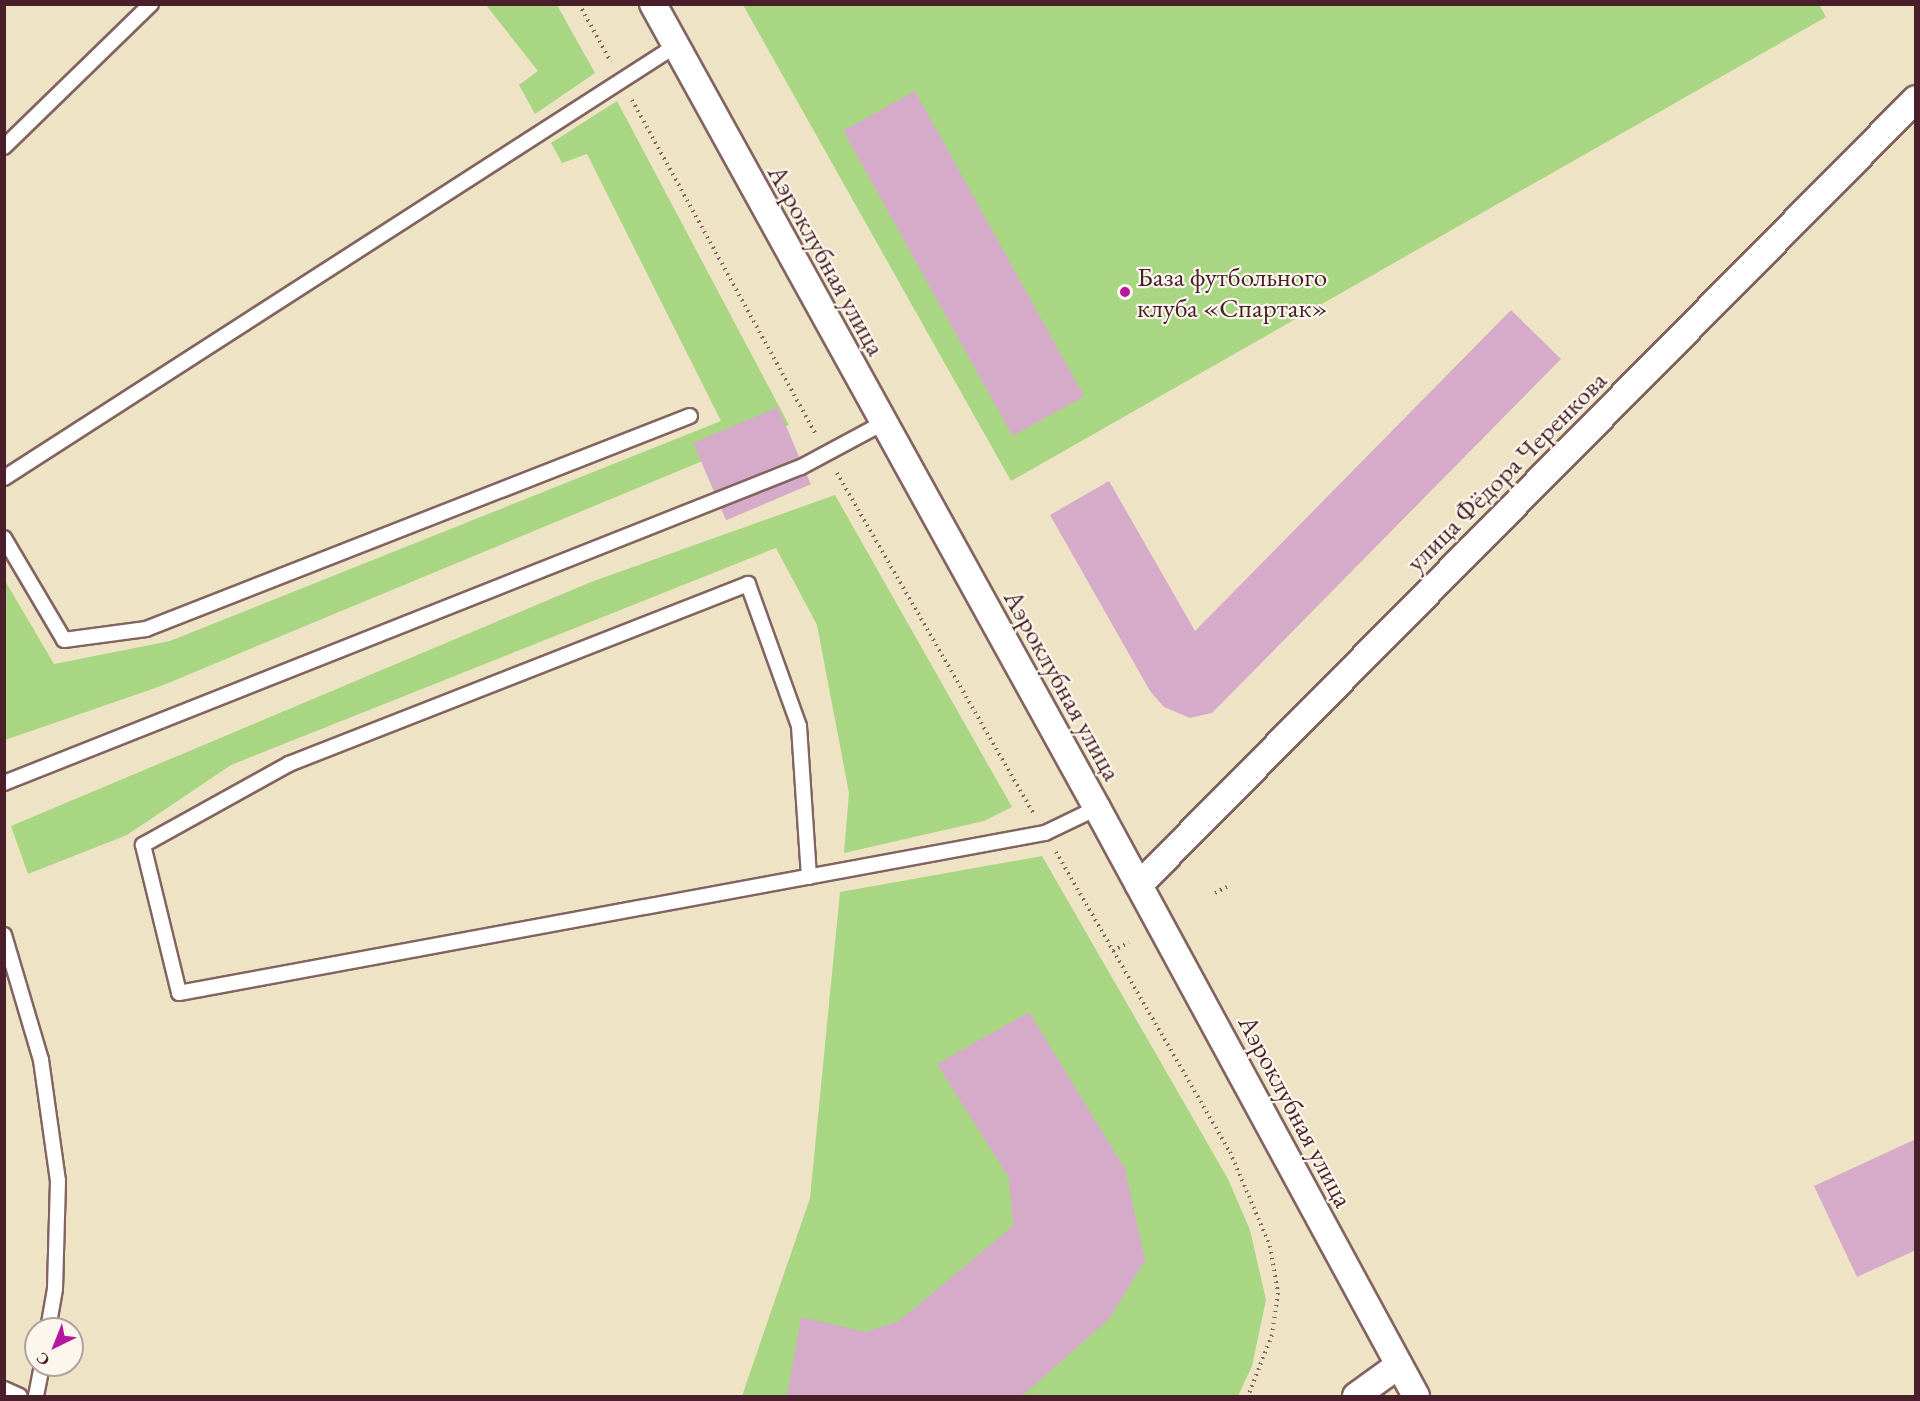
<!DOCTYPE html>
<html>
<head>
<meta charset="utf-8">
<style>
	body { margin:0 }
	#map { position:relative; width:1920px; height:1401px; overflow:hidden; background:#eee4c5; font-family:"EB Garamond",serif }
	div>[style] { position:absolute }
	.green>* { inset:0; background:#a8d683 }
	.building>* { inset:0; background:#d6abc9; transform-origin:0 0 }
	.path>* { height:4px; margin-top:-2px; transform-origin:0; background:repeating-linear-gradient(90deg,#836461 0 1.5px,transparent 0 6px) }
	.roads { filter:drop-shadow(2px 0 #836461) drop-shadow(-2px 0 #836461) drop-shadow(0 2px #836461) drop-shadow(0 -2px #836461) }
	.service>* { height:14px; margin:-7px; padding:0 7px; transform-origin:7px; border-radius:7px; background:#fff }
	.minor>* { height:26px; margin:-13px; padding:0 13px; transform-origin:13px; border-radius:13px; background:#fff }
	.dots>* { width:16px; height:16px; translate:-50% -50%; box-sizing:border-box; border:3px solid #fbf7ec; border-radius:50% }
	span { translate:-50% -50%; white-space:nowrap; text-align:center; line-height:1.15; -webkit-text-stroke:4.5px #fbf7ec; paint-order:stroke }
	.street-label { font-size:27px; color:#4a1f2b }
	.poi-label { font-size:27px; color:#4a1f2b }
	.left { translate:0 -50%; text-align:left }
	.frame { position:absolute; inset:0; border:6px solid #4a1f2b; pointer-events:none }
	.north { position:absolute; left:24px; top:1317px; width:60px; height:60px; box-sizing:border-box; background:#fbf7ec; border:2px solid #b4a19f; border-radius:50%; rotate:223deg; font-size:16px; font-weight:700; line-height:24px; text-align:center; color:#4a1f2b }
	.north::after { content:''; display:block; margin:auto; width:21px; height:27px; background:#b5179e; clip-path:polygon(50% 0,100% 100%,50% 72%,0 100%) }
</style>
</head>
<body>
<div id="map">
	<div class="green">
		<i style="clip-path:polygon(1819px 4px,1826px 17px,1011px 481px,743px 5px)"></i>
		<i style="clip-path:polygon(486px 5px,557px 5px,595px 73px,535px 114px,519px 85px,538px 71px)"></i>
		<i style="clip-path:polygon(617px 101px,789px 425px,161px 686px,5px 740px,4px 579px,54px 664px,170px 641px,721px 421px,587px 154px,562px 163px,551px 143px)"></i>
		<i style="clip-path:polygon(835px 495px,1012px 807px,984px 821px,844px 853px,849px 793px,817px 625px,776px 548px,231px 765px,127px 835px,28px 874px,11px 826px,591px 582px)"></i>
		<i style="clip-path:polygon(1042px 856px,1228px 1179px,1250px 1230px,1266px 1300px,1252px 1366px,1238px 1396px,742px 1396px,810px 1198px,840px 892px)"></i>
	</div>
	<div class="building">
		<i style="left:915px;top:91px;width:349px;height:82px;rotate:61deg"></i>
		<i style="clip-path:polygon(1511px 310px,1561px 359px,1212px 713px,1190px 718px,1164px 707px,1150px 691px,1050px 515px,1109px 481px,1195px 631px)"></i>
		<i style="left:778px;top:407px;width:84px;height:92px;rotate:67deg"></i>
		<i style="clip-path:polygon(1029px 1012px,1125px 1169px,1145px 1260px,1109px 1319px,1022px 1396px,787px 1396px,801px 1317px,865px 1332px,899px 1321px,1013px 1226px,1009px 1178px,937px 1064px)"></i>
		<i style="clip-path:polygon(1916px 1139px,1916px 1250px,1857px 1277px,1814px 1186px)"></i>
	</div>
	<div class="path">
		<i style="left:579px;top:4px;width:66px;rotate:61.1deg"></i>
		<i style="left:632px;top:100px;width:382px;rotate:61.2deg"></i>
		<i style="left:837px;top:473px;width:392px;rotate:60deg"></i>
		<i style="left:1056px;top:852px;width:347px;rotate:59.9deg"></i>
		<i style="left:1230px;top:1152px;width:102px;rotate:66.9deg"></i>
		<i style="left:1270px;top:1246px;width:48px;rotate:80.3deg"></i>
		<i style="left:1278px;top:1293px;width:42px;rotate:98.1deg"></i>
		<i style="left:1272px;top:1335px;width:66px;rotate:111.5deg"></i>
		<i style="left:1215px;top:893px;width:17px;rotate:-28deg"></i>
		<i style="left:1113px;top:951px;width:18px;rotate:-29deg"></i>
	</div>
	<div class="roads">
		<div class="service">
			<i style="left:4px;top:147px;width:205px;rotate:-44.2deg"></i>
			<i style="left:4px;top:478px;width:798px;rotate:-32.77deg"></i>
			<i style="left:4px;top:538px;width:118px;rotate:59.5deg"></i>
			<i style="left:64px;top:640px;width:83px;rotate:-7.6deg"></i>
			<i style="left:146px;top:629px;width:584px;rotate:-21.38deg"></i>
			<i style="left:4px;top:783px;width:857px;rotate:-21.63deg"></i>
			<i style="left:801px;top:467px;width:93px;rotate:-28.2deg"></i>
			<i style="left:809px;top:877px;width:151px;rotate:-93.8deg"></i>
			<i style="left:799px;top:726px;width:151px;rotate:-109.8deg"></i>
			<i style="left:748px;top:584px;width:493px;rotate:158.6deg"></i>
			<i style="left:289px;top:764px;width:167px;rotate:151deg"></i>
			<i style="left:143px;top:845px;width:152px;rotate:76.3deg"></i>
			<i style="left:179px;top:993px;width:881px;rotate:-10.47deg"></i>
			<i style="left:1045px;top:833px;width:58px;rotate:-25.7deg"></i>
			<i style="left:4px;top:935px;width:130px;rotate:73.5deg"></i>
			<i style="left:41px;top:1060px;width:122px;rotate:82deg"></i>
			<i style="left:58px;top:1181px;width:108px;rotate:91.6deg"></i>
			<i style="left:55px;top:1289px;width:41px;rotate:99.9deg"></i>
			<i style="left:4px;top:1389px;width:17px;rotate:24deg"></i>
			<i style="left:36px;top:1396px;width:32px;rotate:-79deg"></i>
		</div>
		<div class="minor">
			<i style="left:653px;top:4px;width:918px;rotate:61.09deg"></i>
			<i style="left:1097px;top:808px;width:669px;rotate:61.52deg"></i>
			<i style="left:1139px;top:885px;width:1105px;rotate:-45.33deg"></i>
			<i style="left:1356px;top:1396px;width:53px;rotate:-35.8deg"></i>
		</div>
	</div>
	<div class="dots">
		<i style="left:1125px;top:292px;background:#b5179e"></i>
	</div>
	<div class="street-label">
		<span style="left:827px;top:260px;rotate:61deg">Аэроклубная улица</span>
		<span style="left:1506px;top:471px;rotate:-45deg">улица Фёдора Черенкова</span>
		<span style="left:1063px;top:685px;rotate:61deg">Аэроклубная улица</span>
		<span style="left:1296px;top:1111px;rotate:62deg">Аэроклубная улица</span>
	</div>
	<div class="poi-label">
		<span class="left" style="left:1137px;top:292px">База футбольного<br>клуба «Спартак»</span>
	</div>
	<div class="frame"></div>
	<div class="north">С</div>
</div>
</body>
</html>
